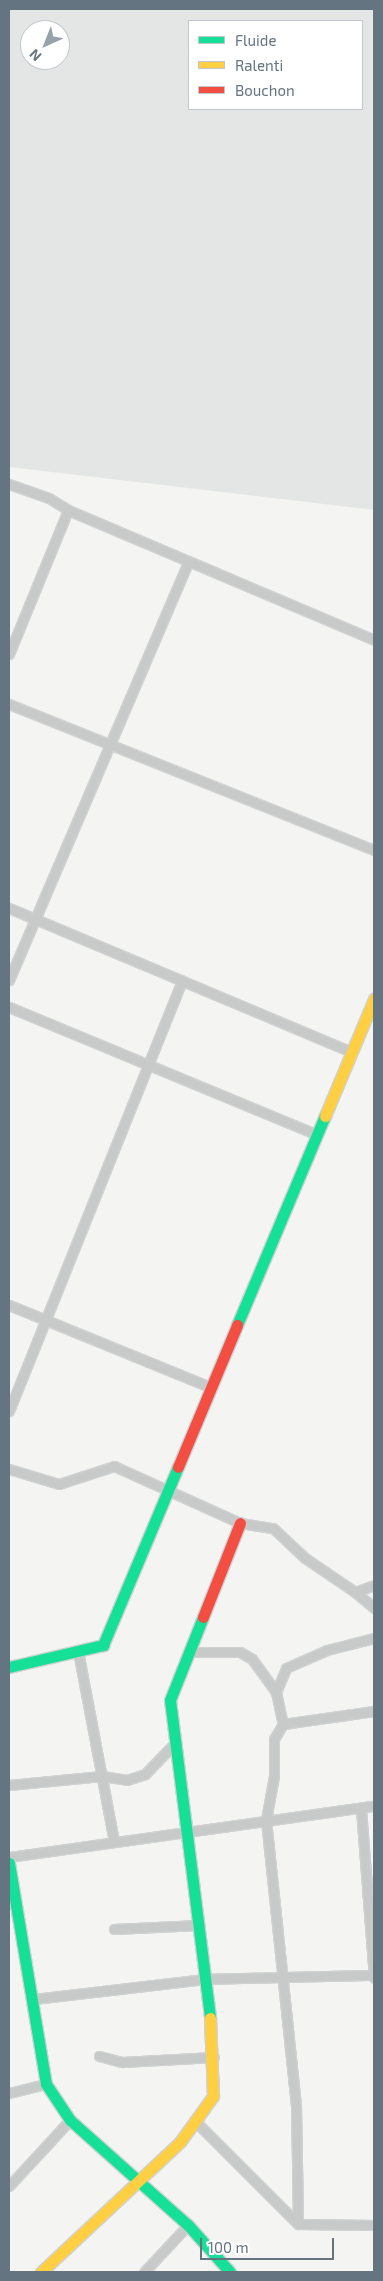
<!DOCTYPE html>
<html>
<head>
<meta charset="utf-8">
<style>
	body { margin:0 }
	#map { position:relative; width:383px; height:2281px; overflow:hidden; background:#f4f4f2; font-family:"Exo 2",sans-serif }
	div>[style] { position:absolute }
	.built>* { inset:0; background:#e4e5e5 }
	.roads { filter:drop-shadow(1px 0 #d0d1d2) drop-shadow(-1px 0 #d0d1d2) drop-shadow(0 1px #d0d1d2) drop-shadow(0 -1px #d0d1d2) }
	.street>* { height:9px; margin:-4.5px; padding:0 4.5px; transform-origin:4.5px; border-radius:4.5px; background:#c8caca }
	.fast>* { height:11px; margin:-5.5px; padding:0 5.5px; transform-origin:5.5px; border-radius:5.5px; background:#16e098 }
	.slow>* { height:11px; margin:-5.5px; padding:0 5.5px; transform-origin:5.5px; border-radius:5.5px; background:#ffcf43 }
	.jam>* { height:11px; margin:-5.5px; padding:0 5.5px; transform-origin:5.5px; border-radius:5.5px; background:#f24e42 }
	span { translate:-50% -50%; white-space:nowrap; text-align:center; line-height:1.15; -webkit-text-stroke:5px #fff; paint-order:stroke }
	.frame { position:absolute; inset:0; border:10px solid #657481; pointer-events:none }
	.legend { position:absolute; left:188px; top:20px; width:175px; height:90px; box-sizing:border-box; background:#fff; border:1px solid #c1c7cd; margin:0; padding:6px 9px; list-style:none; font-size:15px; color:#657481 }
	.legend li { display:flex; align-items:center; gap:10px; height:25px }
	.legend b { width:25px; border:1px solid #c1c7cd }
	.north { position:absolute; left:20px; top:20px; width:50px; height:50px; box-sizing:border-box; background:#fff; border:1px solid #c1c7cd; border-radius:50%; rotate:224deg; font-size:14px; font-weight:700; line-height:20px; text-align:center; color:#657481 }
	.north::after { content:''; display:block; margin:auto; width:18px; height:22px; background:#97a1a9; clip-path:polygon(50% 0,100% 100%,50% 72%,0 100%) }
	.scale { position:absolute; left:200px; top:2238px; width:134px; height:22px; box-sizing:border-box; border:2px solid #657481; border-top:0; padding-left:6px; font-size:15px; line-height:18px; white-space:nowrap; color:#657481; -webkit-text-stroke:4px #fff; paint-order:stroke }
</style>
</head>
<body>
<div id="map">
	<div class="built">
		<i style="clip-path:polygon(evenodd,9px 9px,374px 9px,374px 510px,9px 467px,9px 9px,189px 21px,362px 21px,362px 109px,189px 109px,189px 21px,9px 9px,30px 30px,60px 30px,60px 60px,30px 60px,30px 30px)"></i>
	</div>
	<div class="roads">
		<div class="street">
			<i style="left:9px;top:484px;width:42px;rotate:19.3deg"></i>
			<i style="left:49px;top:498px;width:22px;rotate:32deg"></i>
			<i style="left:68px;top:510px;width:332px;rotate:23deg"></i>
			<i style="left:9px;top:654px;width:156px;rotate:-67.7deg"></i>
			<i style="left:9px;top:704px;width:393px;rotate:21.8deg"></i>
			<i style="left:9px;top:908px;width:372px;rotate:22.8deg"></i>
			<i style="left:9px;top:980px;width:455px;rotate:-66.8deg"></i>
			<i style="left:9px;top:1007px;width:332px;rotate:22.5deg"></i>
			<i style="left:9px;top:1305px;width:217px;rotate:22.2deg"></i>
			<i style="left:9px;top:1411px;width:464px;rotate:-68.1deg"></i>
			<i style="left:9px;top:1469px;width:52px;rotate:16.7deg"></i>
			<i style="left:59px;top:1484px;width:58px;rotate:-18.1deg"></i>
			<i style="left:114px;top:1466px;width:138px;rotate:24.3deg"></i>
			<i style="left:240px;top:1523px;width:33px;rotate:9deg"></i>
			<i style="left:273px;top:1528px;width:44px;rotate:43.2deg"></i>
			<i style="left:305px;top:1558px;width:60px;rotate:34.2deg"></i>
			<i style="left:355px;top:1592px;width:20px;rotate:-20deg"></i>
			<i style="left:355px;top:1592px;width:25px;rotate:40deg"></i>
			<i style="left:78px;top:1651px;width:193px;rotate:79.3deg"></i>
			<i style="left:190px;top:1652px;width:50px"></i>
			<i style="left:240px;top:1652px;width:14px;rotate:30deg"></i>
			<i style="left:252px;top:1659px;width:41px;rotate:54deg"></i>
			<i style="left:276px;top:1692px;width:33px;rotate:78deg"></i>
			<i style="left:283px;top:1724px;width:17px;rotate:121deg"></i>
			<i style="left:274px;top:1739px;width:37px;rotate:90deg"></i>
			<i style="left:274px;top:1776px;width:45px;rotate:100.3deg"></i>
			<i style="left:266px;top:1820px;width:287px;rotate:84deg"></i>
			<i style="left:296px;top:2105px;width:119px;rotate:89deg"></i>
			<i style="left:276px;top:1692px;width:26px;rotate:-67deg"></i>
			<i style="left:286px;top:1668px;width:45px;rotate:-23.7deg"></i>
			<i style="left:327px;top:1650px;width:49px;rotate:-14.3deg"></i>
			<i style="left:283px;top:1724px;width:92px;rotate:-8.1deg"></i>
			<i style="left:9px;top:1785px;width:93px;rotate:-5.5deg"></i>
			<i style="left:102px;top:1776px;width:25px;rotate:9deg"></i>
			<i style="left:127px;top:1780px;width:19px;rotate:-18deg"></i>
			<i style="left:145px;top:1774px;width:45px;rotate:-45.9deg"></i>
			<i style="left:361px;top:1809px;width:169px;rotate:85.6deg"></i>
			<i style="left:9px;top:1857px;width:369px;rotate:-8deg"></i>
			<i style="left:114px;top:1929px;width:85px;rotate:-2.7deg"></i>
			<i style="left:34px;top:1999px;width:172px;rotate:-6.7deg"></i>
			<i style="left:205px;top:1979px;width:169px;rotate:-1.4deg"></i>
			<i style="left:99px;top:2056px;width:24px;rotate:15deg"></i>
			<i style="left:122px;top:2062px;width:92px;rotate:-3.1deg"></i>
			<i style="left:9px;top:2093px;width:38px;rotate:-14deg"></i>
			<i style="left:195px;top:2121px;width:146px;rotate:45deg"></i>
			<i style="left:298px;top:2224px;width:76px;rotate:0.8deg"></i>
			<i style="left:9px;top:2186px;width:90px;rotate:-47.3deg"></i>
			<i style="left:144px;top:2272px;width:64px;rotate:-46.9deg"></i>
		</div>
		<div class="fast">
			<i style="left:237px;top:1325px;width:227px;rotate:-67.2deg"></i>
			<i style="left:203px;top:1617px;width:89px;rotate:111.7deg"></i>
			<i style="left:170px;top:1700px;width:321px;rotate:82.8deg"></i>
			<i style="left:9px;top:1667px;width:97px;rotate:-13.2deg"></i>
			<i style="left:103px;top:1645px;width:193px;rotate:-67.2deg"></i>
			<i style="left:9px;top:1863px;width:224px;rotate:80.5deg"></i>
			<i style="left:46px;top:2084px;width:43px;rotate:56.3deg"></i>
			<i style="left:70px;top:2120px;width:158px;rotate:41.7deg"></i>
			<i style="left:188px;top:2225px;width:63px;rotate:48.2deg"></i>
		</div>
		<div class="slow">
			<i style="left:325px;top:1116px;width:127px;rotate:-67.3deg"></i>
			<i style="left:41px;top:2272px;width:190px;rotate:-43.1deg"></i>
			<i style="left:180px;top:2142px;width:57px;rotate:-54.3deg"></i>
			<i style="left:213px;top:2096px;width:78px;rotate:-92.2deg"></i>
		</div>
		<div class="jam">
			<i style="left:178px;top:1467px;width:154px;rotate:-67.4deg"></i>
			<i style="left:203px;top:1617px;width:101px;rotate:-68.5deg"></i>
		</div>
	</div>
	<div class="frame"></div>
	<ul class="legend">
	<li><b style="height:6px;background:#16e098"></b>Fluide</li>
	<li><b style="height:6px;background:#ffcf43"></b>Ralenti</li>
	<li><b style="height:6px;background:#f24e42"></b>Bouchon</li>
	</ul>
	<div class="north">N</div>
	<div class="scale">100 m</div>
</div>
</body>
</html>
